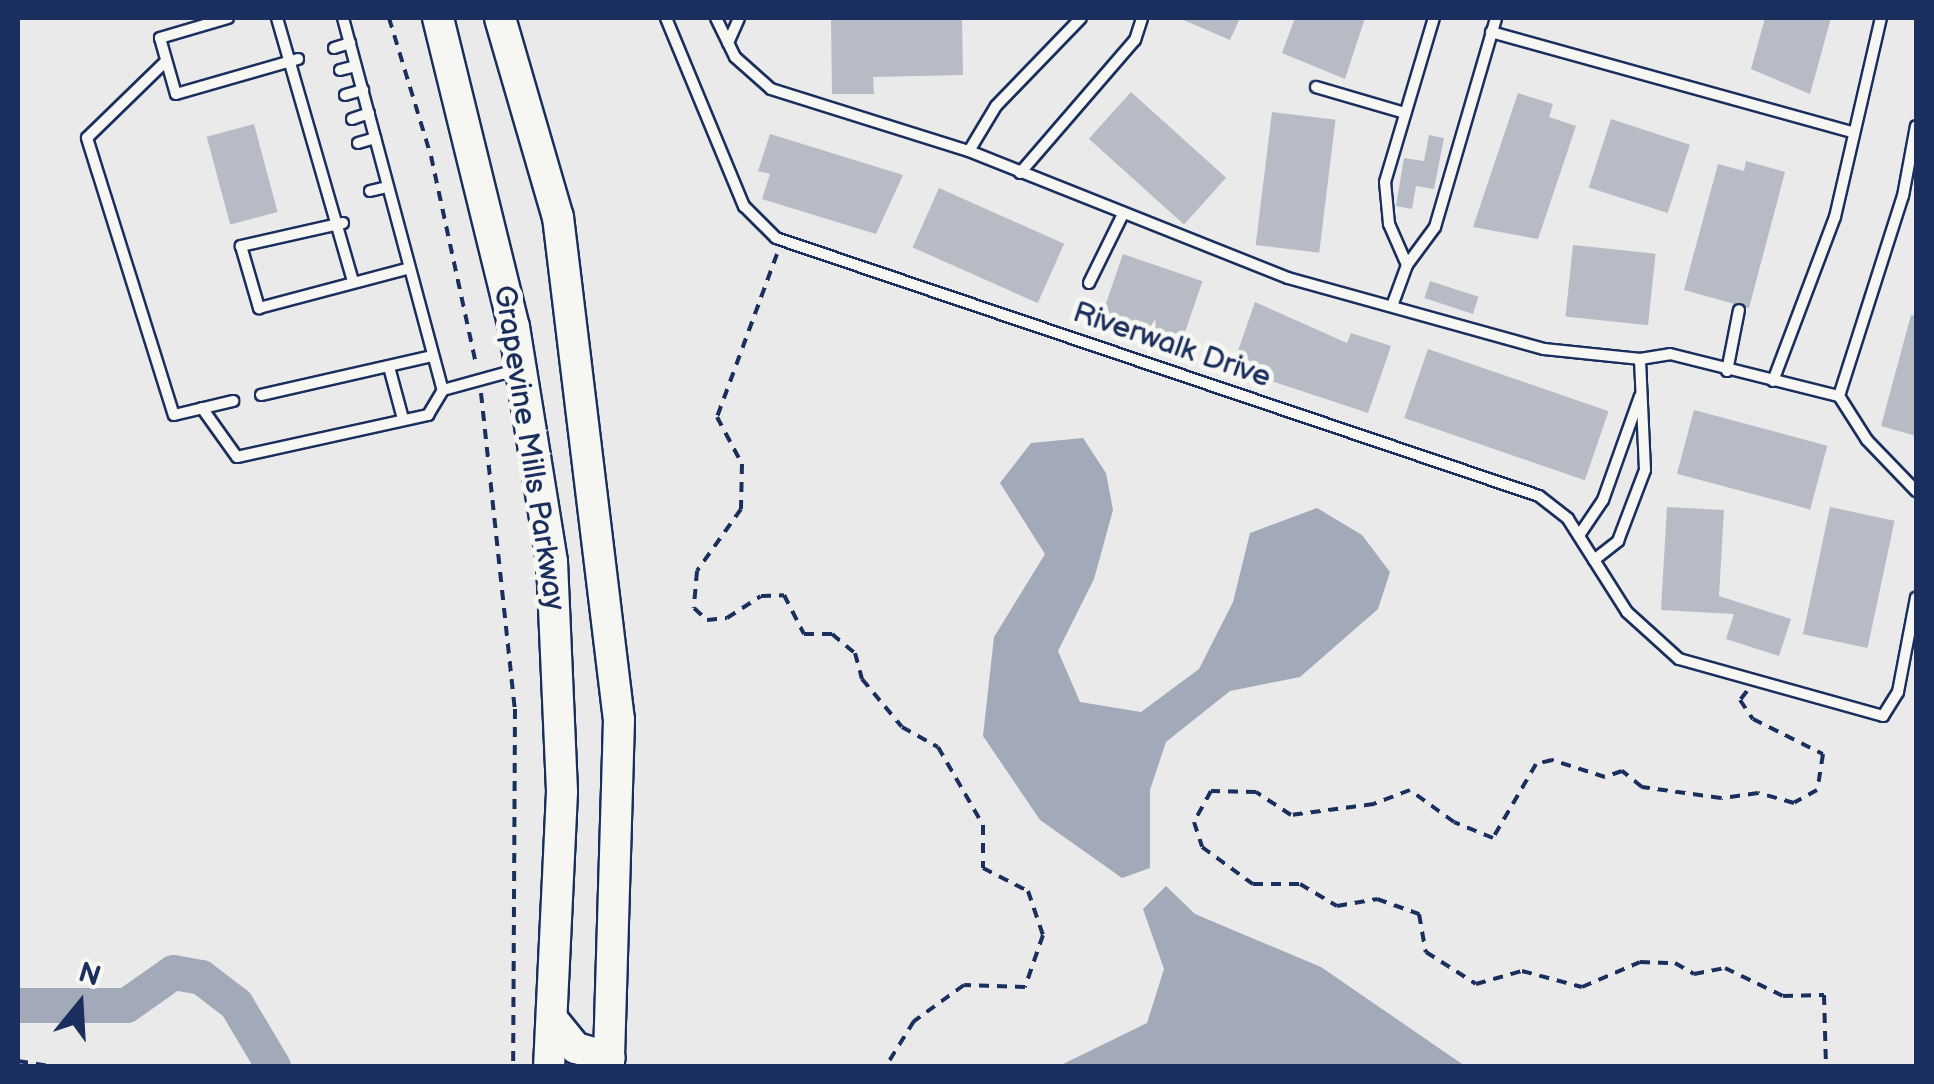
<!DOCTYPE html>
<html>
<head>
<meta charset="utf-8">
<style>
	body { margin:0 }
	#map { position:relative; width:1934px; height:1084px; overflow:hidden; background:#e9eae9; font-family:"Balsamiq Sans",sans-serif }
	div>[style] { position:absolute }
	.water>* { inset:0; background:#a2aaba }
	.river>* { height:35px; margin:-17.5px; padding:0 17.5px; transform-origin:17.5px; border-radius:17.5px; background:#a2aaba }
	.building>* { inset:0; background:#b6bbc6; transform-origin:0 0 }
	.path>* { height:4px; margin-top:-2px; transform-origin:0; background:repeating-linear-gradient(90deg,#1b2f5e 0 10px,transparent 0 18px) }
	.roads { filter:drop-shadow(2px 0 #1b2f5e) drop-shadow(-2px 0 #1b2f5e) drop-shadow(0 2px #1b2f5e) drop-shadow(0 -2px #1b2f5e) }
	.service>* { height:10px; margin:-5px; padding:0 5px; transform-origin:5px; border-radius:5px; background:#f6f6f2 }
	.primary>* { height:30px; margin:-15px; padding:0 15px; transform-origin:15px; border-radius:15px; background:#f6f6f2 }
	span { translate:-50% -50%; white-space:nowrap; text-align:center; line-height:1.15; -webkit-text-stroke:10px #f6f6f2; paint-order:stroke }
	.street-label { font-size:30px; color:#1b2f5e }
	.frame { position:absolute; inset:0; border:20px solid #1b2f5e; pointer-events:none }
	.north { position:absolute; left:30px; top:954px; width:100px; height:100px; -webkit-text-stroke:8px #f6f6f2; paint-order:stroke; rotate:18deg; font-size:28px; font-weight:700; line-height:40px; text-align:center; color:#1b2f5e }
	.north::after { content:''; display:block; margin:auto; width:35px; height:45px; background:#1b2f5e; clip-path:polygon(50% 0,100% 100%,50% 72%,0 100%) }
</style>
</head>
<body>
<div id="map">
	<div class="water">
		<i style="clip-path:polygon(1083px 438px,1106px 473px,1113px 510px,1094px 579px,1058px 651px,1080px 702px,1141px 712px,1199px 669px,1233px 602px,1250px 533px,1317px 508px,1362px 535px,1390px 572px,1378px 609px,1300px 677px,1230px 691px,1166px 742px,1150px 790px,1150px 868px,1122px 878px,1040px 820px,983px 736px,994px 637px,1045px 554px,1000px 483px,1031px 443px)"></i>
		<i style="clip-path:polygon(1166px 886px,1195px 914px,1321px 967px,1465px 1066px,1059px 1066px,1147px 1023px,1164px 969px,1143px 909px)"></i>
	</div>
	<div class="river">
		<i style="left:18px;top:1005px;width:108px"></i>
		<i style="left:126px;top:1005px;width:57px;rotate:-35.1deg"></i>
		<i style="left:173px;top:972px;width:28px;rotate:10deg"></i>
		<i style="left:201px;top:977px;width:44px;rotate:37.6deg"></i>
		<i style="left:236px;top:1004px;width:72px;rotate:59.2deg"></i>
	</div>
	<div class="building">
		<i style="clip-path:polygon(831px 18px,962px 18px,963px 75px,873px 77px,874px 94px,832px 94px)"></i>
		<i style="clip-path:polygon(1179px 18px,1240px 18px,1230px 40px)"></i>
		<i style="clip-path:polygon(1295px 18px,1365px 18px,1345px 79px,1282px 53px)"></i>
		<i style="clip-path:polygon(1765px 18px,1831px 18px,1810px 94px,1751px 69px)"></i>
		<i style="left:1131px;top:92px;width:128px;height:63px;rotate:42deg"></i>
		<i style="clip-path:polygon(1518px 93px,1553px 104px,1549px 117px,1576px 126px,1538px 239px,1473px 227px)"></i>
		<i style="left:1272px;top:112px;width:64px;height:134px;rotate:7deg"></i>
		<i style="left:1611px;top:119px;width:83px;height:72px;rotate:18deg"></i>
		<i style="left:254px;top:124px;width:91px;height:49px;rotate:75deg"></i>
		<i style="clip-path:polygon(770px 134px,903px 175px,876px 234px,762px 199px,770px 174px,758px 171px)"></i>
		<i style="clip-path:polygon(1429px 135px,1444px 138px,1434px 189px,1416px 186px,1412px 209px,1396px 206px,1404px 158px,1424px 161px)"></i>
		<i style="clip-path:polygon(1746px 161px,1785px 172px,1749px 308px,1684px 290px,1718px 164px,1744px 171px)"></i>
		<i style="left:939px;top:188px;width:137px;height:65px;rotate:24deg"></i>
		<i style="left:1573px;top:245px;width:83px;height:72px;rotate:6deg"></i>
		<i style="left:1123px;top:254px;width:84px;height:72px;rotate:19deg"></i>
		<i style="left:1430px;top:281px;width:51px;height:18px;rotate:18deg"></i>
		<i style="clip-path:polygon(1255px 302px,1347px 343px,1351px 333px,1391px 346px,1368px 413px,1232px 368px)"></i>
		<i style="clip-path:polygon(1911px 315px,1916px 316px,1916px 436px,1881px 426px)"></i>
		<i style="left:1428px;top:349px;width:191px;height:73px;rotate:19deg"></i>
		<i style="left:1694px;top:410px;width:138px;height:66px;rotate:15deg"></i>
		<i style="clip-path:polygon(1667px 507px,1724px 510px,1719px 596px,1791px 619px,1779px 656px,1726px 639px,1734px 614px,1661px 610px)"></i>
		<i style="left:1830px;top:507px;width:66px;height:130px;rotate:12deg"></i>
	</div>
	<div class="path">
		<i style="left:389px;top:18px;width:144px;rotate:73.1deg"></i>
		<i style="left:431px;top:156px;width:213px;rotate:77.8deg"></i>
		<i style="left:777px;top:254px;width:174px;rotate:110.2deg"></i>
		<i style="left:717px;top:417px;width:53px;rotate:62deg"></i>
		<i style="left:742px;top:464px;width:45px;rotate:91.3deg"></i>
		<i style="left:741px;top:509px;width:76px;rotate:125.4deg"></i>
		<i style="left:697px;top:571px;width:37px;rotate:95deg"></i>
		<i style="left:694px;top:608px;width:18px;rotate:43deg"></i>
		<i style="left:707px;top:620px;width:20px;rotate:-6deg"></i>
		<i style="left:727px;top:618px;width:40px;rotate:-32.9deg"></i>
		<i style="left:761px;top:596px;width:23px;rotate:-2deg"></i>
		<i style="left:784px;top:595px;width:44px;rotate:62.9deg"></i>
		<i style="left:804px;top:634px;width:28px"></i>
		<i style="left:832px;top:634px;width:30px;rotate:40deg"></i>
		<i style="left:855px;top:653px;width:27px;rotate:75deg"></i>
		<i style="left:862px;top:679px;width:62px;rotate:50.2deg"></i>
		<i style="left:902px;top:727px;width:41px;rotate:29.1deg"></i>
		<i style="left:938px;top:747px;width:90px;rotate:60deg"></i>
		<i style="left:983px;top:825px;width:43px;rotate:90deg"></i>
		<i style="left:983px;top:868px;width:51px;rotate:27.1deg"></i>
		<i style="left:1028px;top:891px;width:46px;rotate:71.2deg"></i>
		<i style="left:1043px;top:935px;width:55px;rotate:109.1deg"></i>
		<i style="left:1025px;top:987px;width:61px;rotate:-178.1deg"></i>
		<i style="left:964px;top:985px;width:62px;rotate:144.2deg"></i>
		<i style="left:914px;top:1021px;width:53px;rotate:121.9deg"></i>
		<i style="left:481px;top:393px;width:318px;rotate:83.9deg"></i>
		<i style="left:515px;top:709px;width:357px;rotate:90.3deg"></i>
		<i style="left:1747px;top:691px;width:11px;rotate:128deg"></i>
		<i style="left:1740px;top:700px;width:23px;rotate:56deg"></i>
		<i style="left:1753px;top:719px;width:78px;rotate:26.6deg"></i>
		<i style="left:1823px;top:754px;width:36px;rotate:99deg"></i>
		<i style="left:1817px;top:790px;width:26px;rotate:151deg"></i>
		<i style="left:1794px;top:803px;width:37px;rotate:-164deg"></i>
		<i style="left:1758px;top:793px;width:37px;rotate:172deg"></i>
		<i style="left:1721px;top:798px;width:80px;rotate:-172.1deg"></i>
		<i style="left:1642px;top:787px;width:26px;rotate:-141deg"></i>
		<i style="left:1622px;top:771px;width:18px;rotate:161deg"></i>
		<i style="left:1605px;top:777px;width:56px;rotate:-162.2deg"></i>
		<i style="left:1552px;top:760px;width:16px;rotate:166deg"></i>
		<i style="left:1536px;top:764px;width:86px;rotate:120.2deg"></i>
		<i style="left:1493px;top:838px;width:42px;rotate:-157.7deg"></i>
		<i style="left:1454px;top:822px;width:54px;rotate:-144deg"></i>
		<i style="left:1410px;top:790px;width:39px;rotate:159deg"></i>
		<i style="left:1374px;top:804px;width:84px;rotate:172.5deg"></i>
		<i style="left:1291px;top:815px;width:42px;rotate:-146.7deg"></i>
		<i style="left:1256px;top:792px;width:45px;rotate:-178.7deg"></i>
		<i style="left:1211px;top:791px;width:35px;rotate:119deg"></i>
		<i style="left:1194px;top:822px;width:26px;rotate:72deg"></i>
		<i style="left:1202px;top:847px;width:63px;rotate:36deg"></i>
		<i style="left:1253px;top:884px;width:47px"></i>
		<i style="left:1300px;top:884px;width:43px;rotate:30.7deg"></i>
		<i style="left:1337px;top:906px;width:41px;rotate:-9.9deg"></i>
		<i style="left:1377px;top:899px;width:45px;rotate:19.7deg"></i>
		<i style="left:1419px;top:914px;width:39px;rotate:80deg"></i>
		<i style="left:1426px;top:952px;width:59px;rotate:32.6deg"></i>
		<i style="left:1476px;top:984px;width:48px;rotate:-15.8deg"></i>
		<i style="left:1522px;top:971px;width:62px;rotate:14.9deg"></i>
		<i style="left:1582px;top:987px;width:63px;rotate:-23.3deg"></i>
		<i style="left:1640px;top:962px;width:35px;rotate:2deg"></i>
		<i style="left:1675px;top:963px;width:22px;rotate:30deg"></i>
		<i style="left:1694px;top:974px;width:32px;rotate:-11deg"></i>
		<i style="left:1725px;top:968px;width:64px;rotate:25.8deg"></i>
		<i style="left:1783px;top:996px;width:41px;rotate:-1.4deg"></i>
		<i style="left:1824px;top:995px;width:71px;rotate:88.4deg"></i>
		<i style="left:18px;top:1061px;width:30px;rotate:9deg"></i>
	</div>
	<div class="roads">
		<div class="service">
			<i style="left:228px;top:18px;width:71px;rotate:163.6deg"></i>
			<i style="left:160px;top:38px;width:58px;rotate:74.1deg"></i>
			<i style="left:176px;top:94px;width:127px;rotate:-16deg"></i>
			<i style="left:277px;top:18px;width:275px;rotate:73.9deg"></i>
			<i style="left:343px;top:18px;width:385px;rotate:75deg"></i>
			<i style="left:666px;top:18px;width:204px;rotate:67.5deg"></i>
			<i style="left:744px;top:206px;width:45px;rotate:45deg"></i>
			<i style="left:776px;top:238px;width:805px;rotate:18.68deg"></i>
			<i style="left:1539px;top:496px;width:37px;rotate:38deg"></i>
			<i style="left:1568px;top:519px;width:110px;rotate:57.6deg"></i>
			<i style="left:1627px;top:612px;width:70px;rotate:42.1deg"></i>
			<i style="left:1679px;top:659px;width:212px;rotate:15.6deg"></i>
			<i style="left:1883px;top:716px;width:28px;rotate:-58deg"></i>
			<i style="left:1898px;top:692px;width:96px;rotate:-79.2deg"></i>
			<i style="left:716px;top:18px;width:43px;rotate:64deg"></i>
			<i style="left:735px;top:57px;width:48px;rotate:41.6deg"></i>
			<i style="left:771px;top:89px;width:207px;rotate:17.4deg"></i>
			<i style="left:969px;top:151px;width:343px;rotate:21.7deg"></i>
			<i style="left:1288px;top:278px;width:266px;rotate:15.5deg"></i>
			<i style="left:1544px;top:349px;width:97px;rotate:5.9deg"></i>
			<i style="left:1491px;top:32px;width:374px;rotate:15.5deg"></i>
			<i style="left:728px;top:43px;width:27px;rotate:-66deg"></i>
			<i style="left:334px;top:48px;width:17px;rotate:-17deg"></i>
			<i style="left:164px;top:63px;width:107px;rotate:135.8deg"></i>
			<i style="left:87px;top:138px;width:290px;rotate:72.6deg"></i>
			<i style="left:174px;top:415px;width:61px;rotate:-13.3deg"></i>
			<i style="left:340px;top:70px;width:16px;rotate:-14deg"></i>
			<i style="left:1316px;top:87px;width:93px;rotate:16.3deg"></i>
			<i style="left:345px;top:95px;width:19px;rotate:-16deg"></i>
			<i style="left:352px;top:119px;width:18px;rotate:-19deg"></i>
			<i style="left:358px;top:143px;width:18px;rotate:-16deg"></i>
			<i style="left:969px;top:151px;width:52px;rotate:-59deg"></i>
			<i style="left:996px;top:106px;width:122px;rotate:-46deg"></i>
			<i style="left:1020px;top:173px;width:176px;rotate:-49.2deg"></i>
			<i style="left:1135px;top:40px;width:23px;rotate:-72deg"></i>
			<i style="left:370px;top:191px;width:18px;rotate:-13deg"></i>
			<i style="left:343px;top:223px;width:105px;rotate:167.3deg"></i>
			<i style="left:241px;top:246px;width:65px;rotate:73.8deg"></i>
			<i style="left:259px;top:308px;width:153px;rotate:-14.8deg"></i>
			<i style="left:1407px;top:265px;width:47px;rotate:-53.6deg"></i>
			<i style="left:1435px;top:227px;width:218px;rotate:-73.7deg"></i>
			<i style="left:1089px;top:283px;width:75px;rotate:-63.8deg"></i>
			<i style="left:1392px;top:306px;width:44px;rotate:-69.9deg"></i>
			<i style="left:1407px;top:265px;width:45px;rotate:-113.7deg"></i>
			<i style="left:1389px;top:224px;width:42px;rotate:-95.4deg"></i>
			<i style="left:1385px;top:182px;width:171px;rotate:-73.4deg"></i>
			<i style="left:389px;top:367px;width:54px;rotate:74.9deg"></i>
			<i style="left:1727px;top:371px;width:62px;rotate:-78.9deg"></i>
			<i style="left:1773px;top:381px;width:175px;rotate:-69.3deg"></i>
			<i style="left:1835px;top:217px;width:204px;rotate:-77deg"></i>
			<i style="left:261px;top:395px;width:175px;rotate:-12.8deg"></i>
			<i style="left:1839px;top:396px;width:210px;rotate:-72.3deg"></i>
			<i style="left:1903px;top:196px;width:71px;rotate:-79.5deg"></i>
			<i style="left:202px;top:408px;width:60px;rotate:54.5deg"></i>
			<i style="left:237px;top:457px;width:196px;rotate:-12.4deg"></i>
			<i style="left:428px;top:415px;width:29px;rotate:-59deg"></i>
			<i style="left:443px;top:390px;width:76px;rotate:-15.3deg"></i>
			<i style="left:1580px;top:534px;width:41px;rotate:-55.9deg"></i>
			<i style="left:1603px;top:500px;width:110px;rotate:-70.4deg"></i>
			<i style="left:1594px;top:560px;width:31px;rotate:-38deg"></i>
			<i style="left:1618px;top:541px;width:76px;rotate:-69.2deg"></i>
			<i style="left:1645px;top:470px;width:111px;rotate:-92.6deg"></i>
			<i style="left:1640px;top:359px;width:30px;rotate:-9deg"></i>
			<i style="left:1670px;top:354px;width:174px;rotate:14deg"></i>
			<i style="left:1839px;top:396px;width:52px;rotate:57.5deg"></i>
			<i style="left:1867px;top:440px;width:71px;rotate:46.1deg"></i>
		</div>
		<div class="primary">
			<i style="left:438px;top:18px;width:318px;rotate:76.2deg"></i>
			<i style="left:514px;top:327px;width:238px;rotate:80.8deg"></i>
			<i style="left:552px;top:562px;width:230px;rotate:87.5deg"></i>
			<i style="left:562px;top:792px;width:274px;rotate:92.7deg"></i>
			<i style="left:500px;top:18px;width:207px;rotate:73.8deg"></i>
			<i style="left:558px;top:217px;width:507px;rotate:83.09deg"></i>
			<i style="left:619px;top:720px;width:346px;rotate:91.7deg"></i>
			<i style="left:553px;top:1020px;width:36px;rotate:51deg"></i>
			<i style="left:576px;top:1048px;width:35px;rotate:16deg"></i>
		</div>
	</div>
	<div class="street-label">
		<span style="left:1172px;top:345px;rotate:19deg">Riverwalk Drive</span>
		<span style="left:529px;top:448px;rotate:81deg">Grapevine Mills Parkway</span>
	</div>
	<div class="frame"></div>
	<div class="north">N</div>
</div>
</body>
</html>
